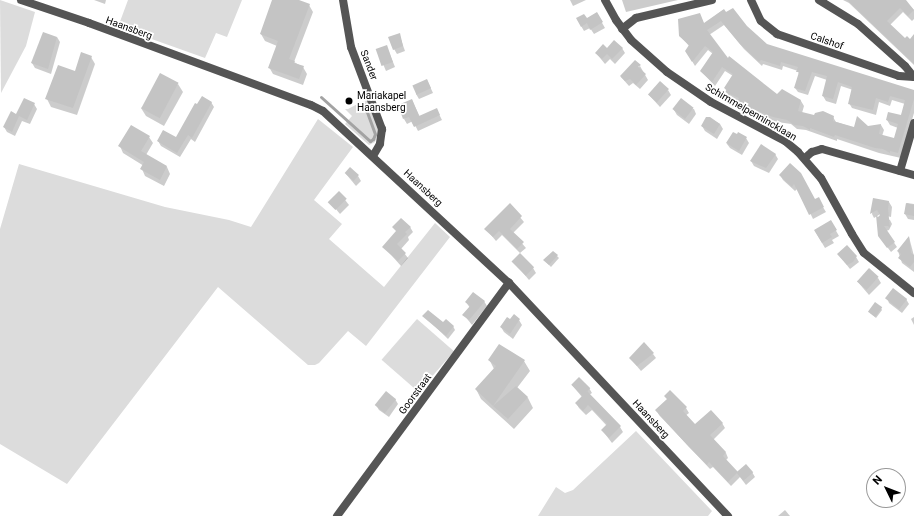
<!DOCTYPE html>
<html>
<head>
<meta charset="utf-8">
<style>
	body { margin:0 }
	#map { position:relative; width:914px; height:516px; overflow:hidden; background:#fff; font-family:Roboto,sans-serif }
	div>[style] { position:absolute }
	.green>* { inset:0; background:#dcdcdc; transform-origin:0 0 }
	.shadow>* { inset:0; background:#0003 }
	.stream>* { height:3px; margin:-1.5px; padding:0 1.5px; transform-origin:1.5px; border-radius:1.5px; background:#a3a3a3 }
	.building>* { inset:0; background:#c4c4c4; transform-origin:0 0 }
	.minor>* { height:8px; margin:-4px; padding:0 4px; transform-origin:4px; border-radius:4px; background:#555 }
	.dots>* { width:11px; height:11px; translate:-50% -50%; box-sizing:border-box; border:2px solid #fff; border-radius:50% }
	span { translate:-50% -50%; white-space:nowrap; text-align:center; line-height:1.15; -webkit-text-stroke:3.5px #fff; paint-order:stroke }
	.street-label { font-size:10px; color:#000 }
	.poi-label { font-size:10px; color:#000 }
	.left { translate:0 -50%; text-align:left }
	.north { position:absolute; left:866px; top:468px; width:40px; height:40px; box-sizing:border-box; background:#fff; border:1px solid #999; border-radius:50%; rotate:313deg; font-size:11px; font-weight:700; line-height:16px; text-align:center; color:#000 }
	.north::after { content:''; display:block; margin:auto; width:14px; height:18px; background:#000; clip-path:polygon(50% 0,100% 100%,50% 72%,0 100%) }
</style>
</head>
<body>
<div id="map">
	<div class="green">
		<i style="clip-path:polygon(0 0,35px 12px,26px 46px,1px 93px)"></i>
		<i style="clip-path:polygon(128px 0,242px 0,227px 37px,216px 33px,205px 58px,118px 27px)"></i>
		<i style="clip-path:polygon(367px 99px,379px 130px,375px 142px,369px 145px,345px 124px,352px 116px,345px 109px,348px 109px)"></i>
		<i style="clip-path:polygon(318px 119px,353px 147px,314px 200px,342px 224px,329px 239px,384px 287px,435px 223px,450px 237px,366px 346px,348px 331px,319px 363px,315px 365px,308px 365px,218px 287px,67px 484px,0 444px,0 229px,19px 164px,165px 207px,229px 220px,251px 227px)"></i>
		<i style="left:417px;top:319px;width:49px;height:54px;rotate:41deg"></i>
		<i style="clip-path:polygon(636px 431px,712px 511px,708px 516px,538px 516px,556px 487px,565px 493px,573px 490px)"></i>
	</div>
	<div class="shadow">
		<i style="clip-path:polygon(94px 0,106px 0,105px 4px)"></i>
		<i style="clip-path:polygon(273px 0,296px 0,309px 5px,313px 12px,294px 62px,303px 67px,307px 74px,303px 85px,273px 74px,269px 67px,277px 46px,265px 41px,261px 34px)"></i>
		<i style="clip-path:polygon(570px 0,586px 0,573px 6px)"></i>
		<i style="clip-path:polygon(622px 0,678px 0,626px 12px)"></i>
		<i style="clip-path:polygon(843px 0,904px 0,914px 10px,914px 19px,912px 21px,903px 12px,890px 25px,905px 39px,914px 39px,914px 65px,849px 3px)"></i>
		<i style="clip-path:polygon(evenodd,723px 10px,746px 27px,766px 45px,914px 91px,914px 113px,901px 158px,879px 153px,837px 139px,837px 141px,806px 130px,797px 129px,791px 124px,777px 122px,757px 114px,742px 105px,740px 102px,729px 97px,725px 88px,733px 76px,725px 71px,715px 86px,701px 71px,713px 54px,708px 50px,695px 66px,686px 51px,690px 47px,680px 36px,700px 15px,704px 24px,723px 10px,724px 25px,744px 49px,762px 66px,763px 64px,782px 70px,783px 66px,798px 71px,799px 75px,795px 88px,798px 92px,808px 95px,815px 76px,827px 80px,823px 96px,826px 101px,836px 104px,841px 86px,853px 90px,849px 103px,852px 108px,876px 115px,879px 102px,890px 106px,892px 100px,905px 104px,901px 116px,887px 120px,890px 125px,898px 128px,895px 140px,882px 136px,884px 130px,881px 125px,855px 128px,836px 122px,833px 117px,815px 117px,802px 113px,804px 106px,801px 101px,778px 96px,728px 59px,709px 35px,724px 25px)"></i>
		<i style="clip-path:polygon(597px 14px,605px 28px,594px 34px,590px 28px,584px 31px,577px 19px,586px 20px)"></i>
		<i style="clip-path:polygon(399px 34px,405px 51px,397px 54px,394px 49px)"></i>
		<i style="clip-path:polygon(57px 37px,60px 42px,51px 74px,35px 68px,32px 63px)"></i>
		<i style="clip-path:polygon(622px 48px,625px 53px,615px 64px,610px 59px,605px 64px,596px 53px,607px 49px)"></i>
		<i style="clip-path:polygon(377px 50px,389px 52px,395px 67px,386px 71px)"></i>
		<i style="clip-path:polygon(91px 57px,95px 64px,77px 115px,51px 107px,47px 99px)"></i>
		<i style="clip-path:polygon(640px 66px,648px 80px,640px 89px,633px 83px,629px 86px,621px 77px)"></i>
		<i style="clip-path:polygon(427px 80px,433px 93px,419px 99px,416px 94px)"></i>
		<i style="clip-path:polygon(178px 84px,183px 92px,164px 126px,146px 116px,141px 108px)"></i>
		<i style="clip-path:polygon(668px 90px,671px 95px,660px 107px,649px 95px)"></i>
		<i style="clip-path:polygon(412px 100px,420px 117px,439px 114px,442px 120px,418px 131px,413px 121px,407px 124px,404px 119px)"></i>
		<i style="clip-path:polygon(211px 102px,214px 107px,195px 142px,191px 139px,180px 157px,161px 146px,158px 141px,176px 139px,197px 105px)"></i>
		<i style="clip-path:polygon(34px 104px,37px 109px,30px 124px,22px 121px,15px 136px,7px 132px,4px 127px,17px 115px)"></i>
		<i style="clip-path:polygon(694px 109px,696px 114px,689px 124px,677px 115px,674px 110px)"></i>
		<i style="clip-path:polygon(708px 117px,720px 124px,723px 129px,717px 139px,705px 131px,702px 126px)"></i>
		<i style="clip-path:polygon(737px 136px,746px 138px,749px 143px,742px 155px,730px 148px,727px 144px)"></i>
		<i style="clip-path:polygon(149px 137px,153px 143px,146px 155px,167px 167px,170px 174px,164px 186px,145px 176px,142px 169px,144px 166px,123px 153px,120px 146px)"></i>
		<i style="clip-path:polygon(775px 154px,778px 159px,769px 173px,754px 166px,751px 161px)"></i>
		<i style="clip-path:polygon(790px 164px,815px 200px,818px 199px,826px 212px,813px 219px,798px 188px,795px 191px,783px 180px,780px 175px)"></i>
		<i style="clip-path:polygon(346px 174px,358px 176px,361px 181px,356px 186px)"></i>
		<i style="clip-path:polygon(339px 192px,349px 205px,340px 214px,330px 202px)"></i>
		<i style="clip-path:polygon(874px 199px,889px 202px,892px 207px,891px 217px,882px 215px,882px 213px,874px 218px,872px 214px)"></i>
		<i style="clip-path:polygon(907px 203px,914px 204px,914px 220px,908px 219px,905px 214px)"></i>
		<i style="clip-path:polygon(510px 205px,524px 222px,513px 233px,526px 248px,520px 253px,502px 235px,496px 241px,486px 229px)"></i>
		<i style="clip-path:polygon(881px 216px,890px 220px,892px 224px,889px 230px,886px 231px,897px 247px,891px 252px,882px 240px)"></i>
		<i style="clip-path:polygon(831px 222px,839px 236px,832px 240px,834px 243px,825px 248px,815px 231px)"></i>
		<i style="clip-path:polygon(394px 227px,410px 227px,413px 232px,408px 237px,409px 240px,401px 249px,408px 258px,401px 266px,384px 247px,397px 232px)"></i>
		<i style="clip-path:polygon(909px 237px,914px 256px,914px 272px,902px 263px,898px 251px)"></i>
		<i style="clip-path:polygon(553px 252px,559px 258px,551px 267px,546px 262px)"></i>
		<i style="clip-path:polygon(838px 254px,856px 257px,859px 262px,850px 269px)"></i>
		<i style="clip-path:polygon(513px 261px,533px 268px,536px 273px,529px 280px)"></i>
		<i style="clip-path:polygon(878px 278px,881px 283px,869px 295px,857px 281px)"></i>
		<i style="clip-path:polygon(887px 298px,906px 299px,909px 304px,902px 313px,889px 303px)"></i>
		<i style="clip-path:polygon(484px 301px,487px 306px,472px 325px,464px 315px,470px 308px,466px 302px)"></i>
		<i style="clip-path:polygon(881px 308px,882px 310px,876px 318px,870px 313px)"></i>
		<i style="clip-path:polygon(424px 316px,453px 326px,455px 330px,448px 339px)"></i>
		<i style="clip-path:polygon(914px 317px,914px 325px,911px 319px)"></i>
		<i style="clip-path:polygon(519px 320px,522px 325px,513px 339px,504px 332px,501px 327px)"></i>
		<i style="clip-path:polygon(653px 354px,656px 358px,641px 371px,630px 358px)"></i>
		<i style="clip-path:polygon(490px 361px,524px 361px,530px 371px,517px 388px,528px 398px,533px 408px,514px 429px,481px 399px,476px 389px,494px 369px)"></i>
		<i style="clip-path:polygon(572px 385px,589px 388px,592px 393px,589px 395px,620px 427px,623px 432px,612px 443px,602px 430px,607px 426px,592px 410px,586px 415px,579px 408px,576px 403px,582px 397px)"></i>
		<i style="clip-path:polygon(665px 396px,686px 408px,689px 413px,685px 416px,695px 426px,722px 423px,725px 428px,713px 440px,726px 453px,728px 458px,726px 460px,738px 473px,752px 472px,755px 477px,746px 485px,740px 477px,731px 486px,713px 467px,710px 469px,659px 415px,657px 410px,668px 400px)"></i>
		<i style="clip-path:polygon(395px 399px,398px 404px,389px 417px,379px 410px,376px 405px)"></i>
		<i style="clip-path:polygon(785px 510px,790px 516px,778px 516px)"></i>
	</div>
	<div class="stream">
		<i style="left:321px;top:97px;width:66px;rotate:41.9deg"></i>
		<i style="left:370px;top:141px;width:4px;rotate:-34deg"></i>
		<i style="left:373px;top:139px;width:5px;rotate:-68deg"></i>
		<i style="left:375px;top:134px;width:32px;rotate:-110deg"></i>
	</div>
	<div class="building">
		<i style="clip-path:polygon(272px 0,299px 0,310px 4px,289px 59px,295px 61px,294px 63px,304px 66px,299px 79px,268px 68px,278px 41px,260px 34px)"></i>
		<i style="clip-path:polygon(847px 0,906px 0,914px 10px,908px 16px,900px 8px,887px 21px,905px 38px,907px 36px,910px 39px,914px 34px,914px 64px)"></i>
		<i style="clip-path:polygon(evenodd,733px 8px,747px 26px,767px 44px,914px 90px,914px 99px,898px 153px,890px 151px,890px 153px,883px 149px,875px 148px,835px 135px,834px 137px,810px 128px,810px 130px,803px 126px,794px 125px,787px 120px,773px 117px,753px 109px,738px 100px,739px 98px,725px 92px,727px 90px,724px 88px,733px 74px,722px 67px,712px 82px,700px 71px,713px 52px,705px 46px,692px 62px,685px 51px,689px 45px,679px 36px,678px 19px,700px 13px,704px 23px,724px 9px,726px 12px,733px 8px,721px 21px,740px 44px,759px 62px,761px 60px,780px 66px,781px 62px,798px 67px,796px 72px,799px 72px,794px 88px,805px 91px,812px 72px,827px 76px,822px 96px,833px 99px,838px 82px,852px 87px,848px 104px,873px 110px,876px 98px,888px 102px,890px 96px,905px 100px,901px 115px,888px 112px,886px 120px,898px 124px,894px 138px,879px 134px,881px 124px,868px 126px,857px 116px,854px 127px,833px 121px,834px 116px,823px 111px,815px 113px,814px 115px,798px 111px,801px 100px,782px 89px,777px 94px,729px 56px,728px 58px,707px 30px,721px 21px)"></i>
		<i style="clip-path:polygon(597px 12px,603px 22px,590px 30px,587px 23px,581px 27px,576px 18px,584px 14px,587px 18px)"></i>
		<i style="clip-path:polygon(43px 32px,57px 37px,48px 69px,31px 63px)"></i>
		<i style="clip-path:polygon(400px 33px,403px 46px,393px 50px,388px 37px)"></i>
		<i style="clip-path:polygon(614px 40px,623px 48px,612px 59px,607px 54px,602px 59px,595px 53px,603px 44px,607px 48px)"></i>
		<i style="left:387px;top:45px;width:18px;height:12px;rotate:71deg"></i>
		<i style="clip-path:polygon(81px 52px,92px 56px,73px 108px,45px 99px,58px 65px,75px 71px)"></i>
		<i style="clip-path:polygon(635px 60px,641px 65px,638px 67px,646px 74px,636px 85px,630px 79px,625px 81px,620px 76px)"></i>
		<i style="left:160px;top:73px;width:21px;height:40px;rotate:28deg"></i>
		<i style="left:427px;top:79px;width:10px;height:16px;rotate:66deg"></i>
		<i style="left:660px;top:81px;width:12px;height:18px;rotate:42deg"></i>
		<i style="clip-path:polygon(202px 96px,212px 102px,192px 138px,188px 135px,177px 153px,157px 141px,163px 130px,176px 137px,195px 103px,197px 104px)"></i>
		<i style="clip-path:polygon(24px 98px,35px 103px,27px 120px,19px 116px,12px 132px,3px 127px,11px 111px,16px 114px)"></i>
		<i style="left:681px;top:98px;width:16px;height:14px;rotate:38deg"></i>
		<i style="clip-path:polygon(412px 99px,419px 116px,437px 108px,440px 115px,414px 127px,409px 117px,403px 119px,398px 105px)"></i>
		<i style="clip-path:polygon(706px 117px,710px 117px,720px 124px,714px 134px,701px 126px)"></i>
		<i style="clip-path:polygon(131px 125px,150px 136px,141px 151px,167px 166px,160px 180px,140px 169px,144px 162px,118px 146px)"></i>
		<i style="clip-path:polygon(733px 132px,737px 134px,738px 132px,747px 137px,739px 151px,726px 143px)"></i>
		<i style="clip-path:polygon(761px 144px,776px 154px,766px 168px,750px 161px)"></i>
		<i style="clip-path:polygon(790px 163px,801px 173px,815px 199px,819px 197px,824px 207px,809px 215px,794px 184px,792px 187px,779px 175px)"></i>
		<i style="left:350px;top:167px;width:12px;height:8px;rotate:42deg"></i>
		<i style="left:339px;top:191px;width:11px;height:16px;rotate:45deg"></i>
		<i style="clip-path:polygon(873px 198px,889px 201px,888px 209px,890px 228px,888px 226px,884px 226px,895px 242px,887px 248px,878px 236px,876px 215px,878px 217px,880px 215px,877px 210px,870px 214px)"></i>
		<i style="clip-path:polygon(510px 203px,522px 216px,510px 229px,524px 242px,517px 249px,499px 231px,493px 237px,484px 229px)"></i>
		<i style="clip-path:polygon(906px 203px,914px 205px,914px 216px,904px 214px)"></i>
		<i style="clip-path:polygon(401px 218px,411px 227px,405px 232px,407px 234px,397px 244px,406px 253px,398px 261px,382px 247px,396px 231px,392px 227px)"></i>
		<i style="clip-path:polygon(831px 220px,837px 230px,830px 234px,832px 237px,822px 243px,814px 230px)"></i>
		<i style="clip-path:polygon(909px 236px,911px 253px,914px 255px,914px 262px,910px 267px,898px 258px,901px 254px,897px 251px)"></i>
		<i style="clip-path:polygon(847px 245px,857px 256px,853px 262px,847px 265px,837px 254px)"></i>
		<i style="clip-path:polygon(553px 251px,558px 255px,549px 265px,543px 260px)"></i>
		<i style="left:520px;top:253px;width:20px;height:12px;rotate:45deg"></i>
		<i style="left:869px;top:268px;width:13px;height:18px;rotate:42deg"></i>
		<i style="left:893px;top:288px;width:18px;height:13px;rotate:38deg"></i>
		<i style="clip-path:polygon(473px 292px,485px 301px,469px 320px,462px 315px,470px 306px,465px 302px)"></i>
		<i style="left:875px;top:302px;width:9px;height:12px;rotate:36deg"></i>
		<i style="clip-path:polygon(428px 310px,443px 322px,446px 319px,454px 326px,446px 336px,422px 316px)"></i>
		<i style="clip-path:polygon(514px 314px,520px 319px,510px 334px,500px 327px,507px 317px,510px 319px)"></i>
		<i style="clip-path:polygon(644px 342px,654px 353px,637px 366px,629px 358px)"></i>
		<i style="clip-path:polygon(499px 344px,525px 360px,493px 406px,475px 389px,496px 366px,488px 360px)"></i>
		<i style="left:579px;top:377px;width:16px;height:11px;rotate:45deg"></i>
		<i style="clip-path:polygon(516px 386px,528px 397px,508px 419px,493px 406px)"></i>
		<i style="clip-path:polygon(670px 390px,687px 407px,683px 411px,695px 424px,711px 410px,723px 423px,710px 435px,726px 452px,723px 456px,738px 472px,728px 482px,709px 462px,707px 465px,689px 447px,655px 410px,667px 399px,664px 396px)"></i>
		<i style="left:386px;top:391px;width:13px;height:18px;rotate:39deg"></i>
		<i style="clip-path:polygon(587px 391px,621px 426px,609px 438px,601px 430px,607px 424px,588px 405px,583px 411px,575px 403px)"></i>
		<i style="left:746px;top:464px;width:11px;height:13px;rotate:49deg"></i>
	</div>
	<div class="minor">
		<i style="left:21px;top:0;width:72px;rotate:18.7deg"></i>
		<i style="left:89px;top:23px;width:237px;rotate:20.3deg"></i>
		<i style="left:311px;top:105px;width:13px;rotate:27deg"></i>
		<i style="left:323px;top:111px;width:253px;rotate:42.8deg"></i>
		<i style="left:509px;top:283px;width:320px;rotate:46.8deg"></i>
		<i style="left:343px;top:0;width:48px;rotate:80.3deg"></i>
		<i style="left:351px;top:47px;width:88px;rotate:69.3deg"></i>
		<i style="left:382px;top:129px;width:15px;rotate:98deg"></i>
		<i style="left:380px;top:144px;width:14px;rotate:120deg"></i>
		<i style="left:605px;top:0;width:23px;rotate:61deg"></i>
		<i style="left:616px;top:20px;width:25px;rotate:53deg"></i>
		<i style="left:631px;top:40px;width:48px;rotate:41.6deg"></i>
		<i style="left:667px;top:72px;width:53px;rotate:34.3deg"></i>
		<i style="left:711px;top:102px;width:84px;rotate:27.8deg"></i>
		<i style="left:785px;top:141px;width:17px;rotate:40deg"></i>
		<i style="left:798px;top:152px;width:35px;rotate:49deg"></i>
		<i style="left:821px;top:178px;width:64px;rotate:61deg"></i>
		<i style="left:852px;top:234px;width:22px;rotate:58deg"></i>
		<i style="left:864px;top:253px;width:64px;rotate:38.7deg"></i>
		<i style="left:751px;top:0;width:23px;rotate:65deg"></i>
		<i style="left:761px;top:21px;width:21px;rotate:39deg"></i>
		<i style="left:777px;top:34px;width:129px;rotate:19deg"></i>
		<i style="left:899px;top:76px;width:15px;rotate:4deg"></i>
		<i style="left:819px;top:0;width:46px;rotate:31.6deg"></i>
		<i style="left:858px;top:24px;width:63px;rotate:41.8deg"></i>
		<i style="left:905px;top:66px;width:14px;rotate:51deg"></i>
		<i style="left:622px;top:29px;width:18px;rotate:-38deg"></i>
		<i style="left:636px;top:18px;width:78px;rotate:-13.3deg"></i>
		<i style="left:805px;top:158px;width:9px;rotate:-41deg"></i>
		<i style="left:812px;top:152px;width:10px;rotate:-17deg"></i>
		<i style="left:822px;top:149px;width:96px;rotate:15.8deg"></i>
		<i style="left:900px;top:171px;width:50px;rotate:-73.7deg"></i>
		<i style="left:337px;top:516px;width:290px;rotate:-53.6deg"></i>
	</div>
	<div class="dots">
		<i style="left:349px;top:101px;background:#000"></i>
	</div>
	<div class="street-label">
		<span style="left:129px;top:28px;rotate:20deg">Haansberg</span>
		<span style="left:827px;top:41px;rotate:19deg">Calshof</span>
		<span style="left:369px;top:65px;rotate:69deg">Sander</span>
		<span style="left:751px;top:112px;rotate:30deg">Schimmelpennincklaan</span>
		<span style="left:423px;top:188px;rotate:43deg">Haansberg</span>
		<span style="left:415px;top:394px;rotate:-54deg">Goorstraat</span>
		<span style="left:651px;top:419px;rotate:47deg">Haansberg</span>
	</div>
	<div class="poi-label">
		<span class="left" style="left:357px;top:101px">Mariakapel<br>Haansberg</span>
	</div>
	<div class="north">N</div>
</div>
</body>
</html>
